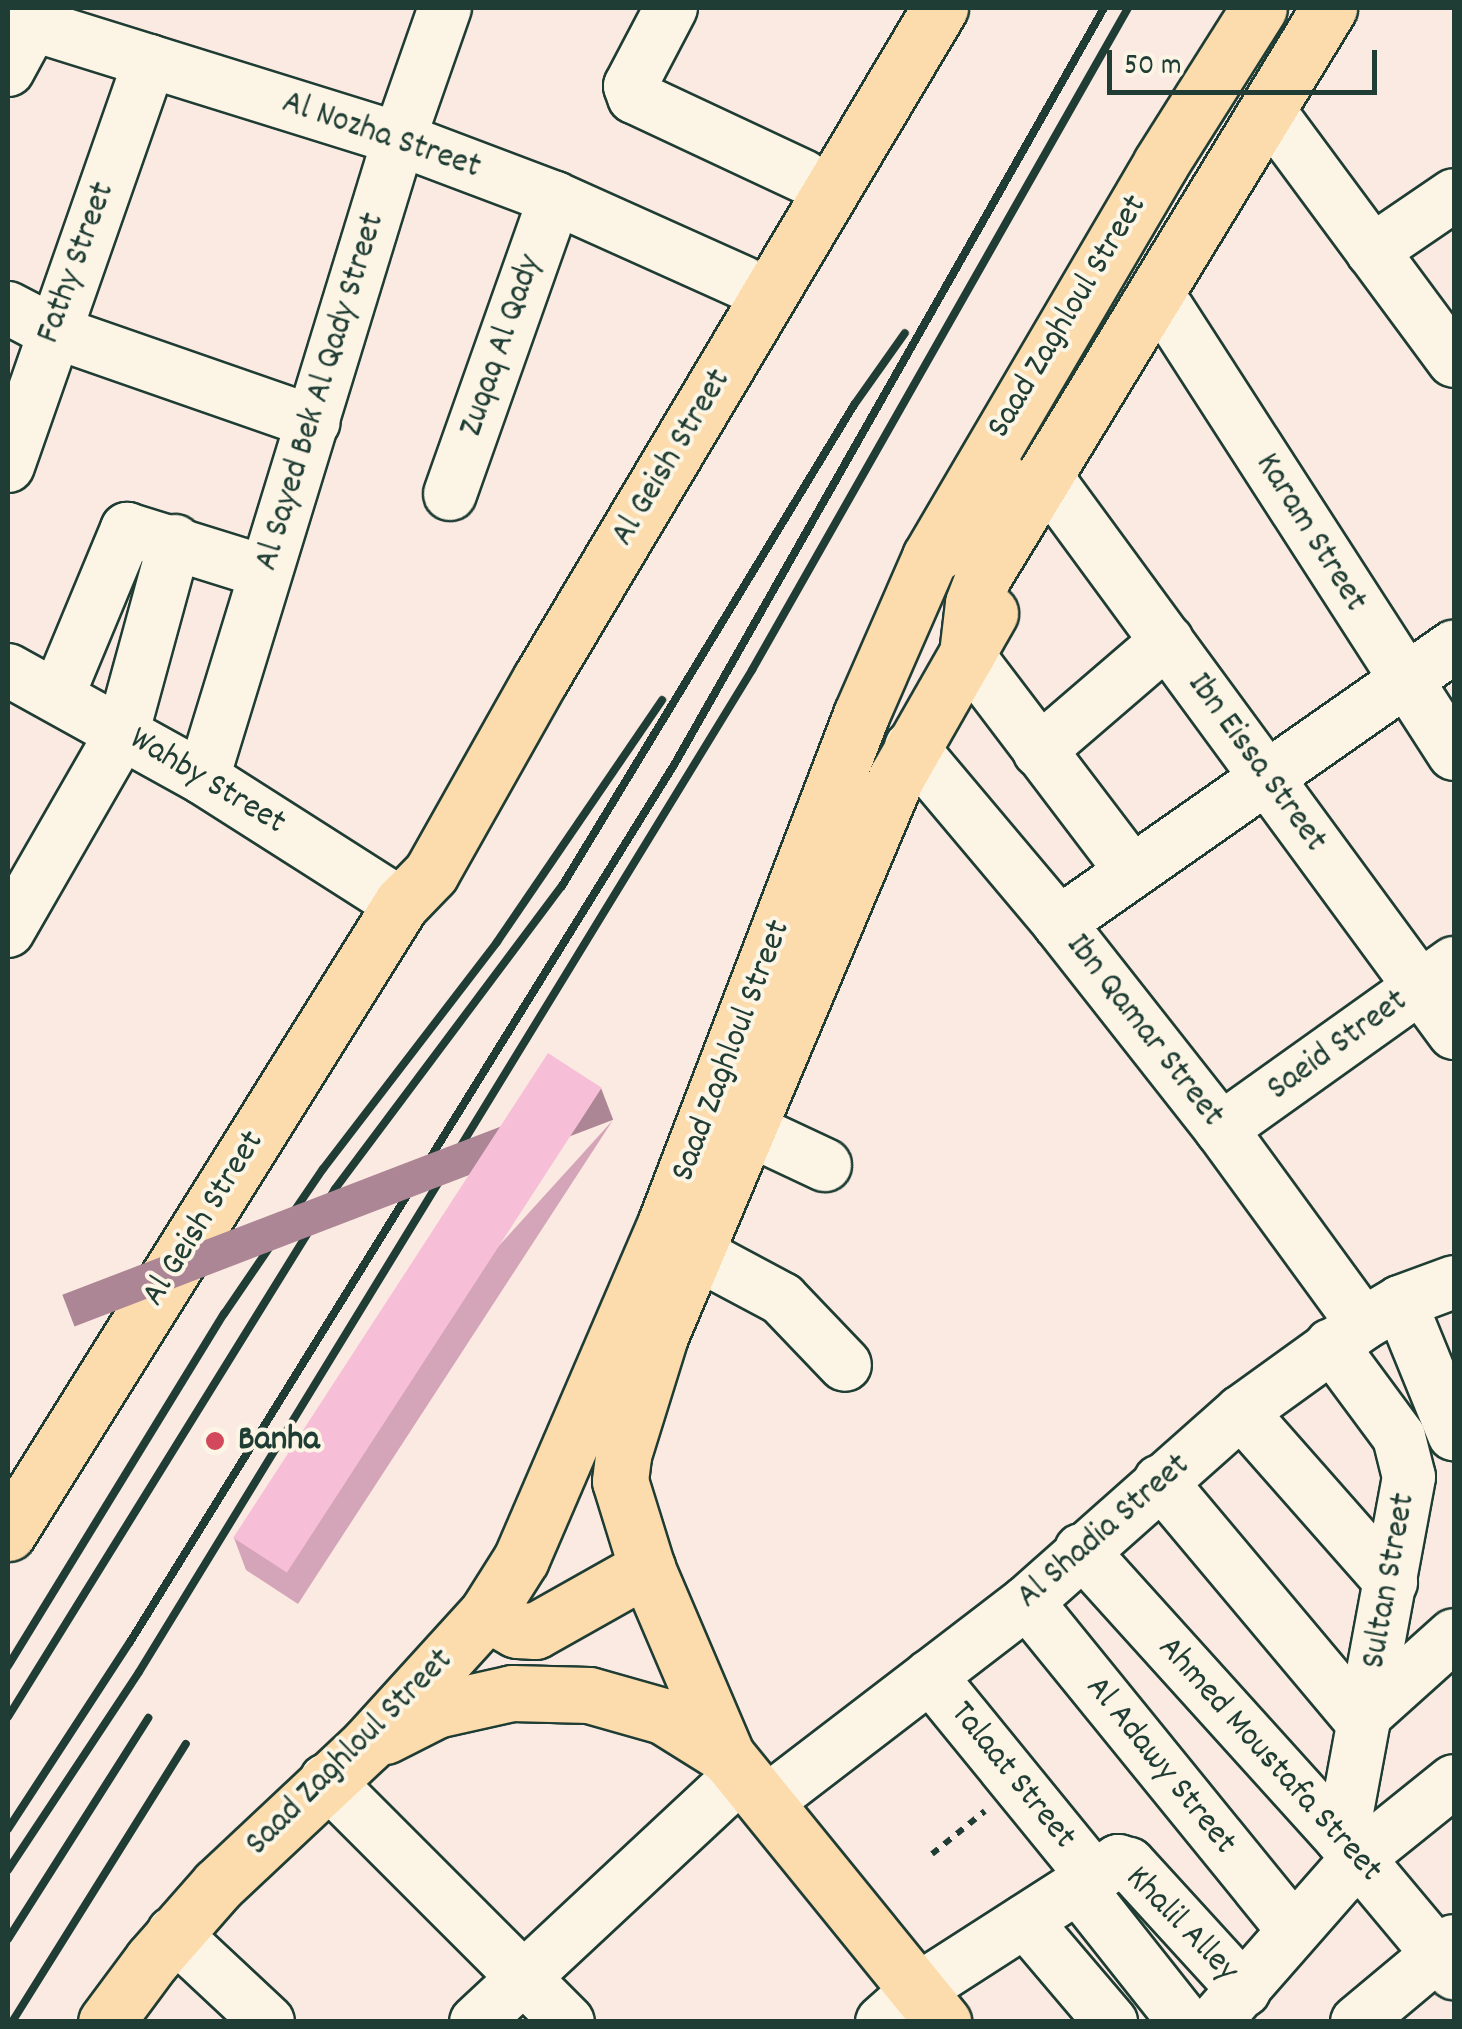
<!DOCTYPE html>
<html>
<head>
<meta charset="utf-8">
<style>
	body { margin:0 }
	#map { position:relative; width:1462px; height:2029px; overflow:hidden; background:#fbeae2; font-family:Dekko,sans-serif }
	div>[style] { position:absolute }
	.path>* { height:6px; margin-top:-3px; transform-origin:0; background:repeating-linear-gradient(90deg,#1f3d34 0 8px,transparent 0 16px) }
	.roads { filter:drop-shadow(2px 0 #1f3d34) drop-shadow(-2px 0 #1f3d34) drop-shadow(0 2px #1f3d34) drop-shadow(0 -2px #1f3d34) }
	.minor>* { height:52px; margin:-26px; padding:0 26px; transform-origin:26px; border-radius:26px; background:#fcf5e5 }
	.major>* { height:55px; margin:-27.5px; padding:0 27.5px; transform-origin:27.5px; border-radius:27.5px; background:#fcdcac }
	.highway>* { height:55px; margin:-27.5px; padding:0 27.5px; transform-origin:27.5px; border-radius:27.5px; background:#fcdcac }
	.rail>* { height:8px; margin:-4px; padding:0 4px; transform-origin:4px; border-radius:4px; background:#1f3d34 }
	.wall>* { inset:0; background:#d4a4b9 }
	.shaded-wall>* { inset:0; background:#ad8696; transform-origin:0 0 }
	.building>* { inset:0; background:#f7bfd7; transform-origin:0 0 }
	.dots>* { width:28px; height:28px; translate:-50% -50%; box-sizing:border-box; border:5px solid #fcf5e5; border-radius:50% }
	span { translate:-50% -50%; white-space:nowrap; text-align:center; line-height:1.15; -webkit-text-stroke:8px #fcf5e5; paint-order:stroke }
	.street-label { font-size:35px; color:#1f3d34 }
	.poi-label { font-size:35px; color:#1f3d34; font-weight:700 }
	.left { translate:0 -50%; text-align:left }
	.frame { position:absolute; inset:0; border:10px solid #1f3d34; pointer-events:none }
	.scale { position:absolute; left:1107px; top:50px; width:270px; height:45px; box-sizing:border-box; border:5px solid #1f3d34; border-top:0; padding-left:12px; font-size:30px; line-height:35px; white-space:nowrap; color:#1f3d34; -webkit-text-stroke:8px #fcf5e5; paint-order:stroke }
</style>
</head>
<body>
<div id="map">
	<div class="path">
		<i style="left:932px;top:1854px;width:68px;rotate:-39.1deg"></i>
	</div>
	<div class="roads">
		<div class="minor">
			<i style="left:671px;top:8px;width:88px;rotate:117.7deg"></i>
			<i style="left:630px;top:86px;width:12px;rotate:70deg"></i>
			<i style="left:634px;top:97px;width:187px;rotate:25.1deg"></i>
			<i style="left:8px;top:17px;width:410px;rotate:17.3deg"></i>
			<i style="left:399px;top:139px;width:167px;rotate:20.7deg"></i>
			<i style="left:555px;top:198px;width:207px;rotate:24.2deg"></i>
			<i style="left:8px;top:70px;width:52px;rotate:-61.5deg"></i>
			<i style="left:1280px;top:126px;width:292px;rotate:53.5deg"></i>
			<i style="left:1372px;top:251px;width:99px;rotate:-34.3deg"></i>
			<i style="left:8px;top:308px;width:50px;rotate:27.6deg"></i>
			<i style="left:52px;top:331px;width:277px;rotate:19.2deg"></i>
			<i style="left:1168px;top:310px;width:528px;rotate:57.21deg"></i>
			<i style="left:8px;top:466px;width:429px;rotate:-70.7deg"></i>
			<i style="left:1057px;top:492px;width:671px;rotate:53.73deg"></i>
			<i style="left:450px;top:494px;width:314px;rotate:-70.5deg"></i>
			<i style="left:967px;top:654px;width:273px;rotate:52.8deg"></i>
			<i style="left:8px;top:670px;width:223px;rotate:29deg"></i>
			<i style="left:203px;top:778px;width:235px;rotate:32.5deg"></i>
			<i style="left:58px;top:695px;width:180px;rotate:-67.4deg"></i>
			<i style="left:127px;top:529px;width:145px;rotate:17.3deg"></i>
			<i style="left:911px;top:747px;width:230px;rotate:49.9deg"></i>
			<i style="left:1059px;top:923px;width:262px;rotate:51.8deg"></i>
			<i style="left:1221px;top:1129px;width:241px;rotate:53.9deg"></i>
			<i style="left:1039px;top:751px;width:169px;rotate:-40.7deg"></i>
			<i style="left:203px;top:778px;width:668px;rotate:-72.95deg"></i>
			<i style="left:399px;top:139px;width:139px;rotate:-70.7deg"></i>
			<i style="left:1059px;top:923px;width:482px;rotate:-35deg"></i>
			<i style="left:8px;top:931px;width:231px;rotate:-60.1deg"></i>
			<i style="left:123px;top:731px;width:197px;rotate:-74.7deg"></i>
			<i style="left:748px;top:1129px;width:85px;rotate:25.1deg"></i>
			<i style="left:1221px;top:1129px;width:286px;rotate:-35.5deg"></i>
			<i style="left:696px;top:1253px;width:98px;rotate:28.1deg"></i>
			<i style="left:782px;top:1299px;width:91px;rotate:46.3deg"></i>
			<i style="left:1400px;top:1302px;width:143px;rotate:67.8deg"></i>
			<i style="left:1331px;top:1345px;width:114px;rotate:53.5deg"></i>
			<i style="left:1399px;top:1437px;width:41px;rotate:76deg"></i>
			<i style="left:1409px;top:1477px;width:368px;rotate:100.5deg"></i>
			<i style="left:1241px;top:1412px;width:227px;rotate:48.6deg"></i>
			<i style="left:1160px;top:1481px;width:316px;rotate:50deg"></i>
			<i style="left:1081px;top:1550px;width:389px;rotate:47.9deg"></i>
			<i style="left:1342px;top:1839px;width:175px;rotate:50.1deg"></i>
			<i style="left:1027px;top:1602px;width:422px;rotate:50.9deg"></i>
			<i style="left:930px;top:1676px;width:259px;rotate:50.8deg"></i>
			<i style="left:1366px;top:1714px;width:118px;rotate:-41.9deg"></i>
			<i style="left:326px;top:1780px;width:342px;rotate:45deg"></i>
			<i style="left:765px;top:1803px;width:330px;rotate:-37.5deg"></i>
			<i style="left:1027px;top:1602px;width:286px;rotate:-41.6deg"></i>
			<i style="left:1241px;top:1412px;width:150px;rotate:-35.8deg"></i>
			<i style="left:1363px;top:1324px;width:43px;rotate:-30.7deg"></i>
			<i style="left:1400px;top:1302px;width:58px;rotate:-20.3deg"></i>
			<i style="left:1078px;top:1887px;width:172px;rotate:51.6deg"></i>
			<i style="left:1025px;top:1921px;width:133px;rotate:49.6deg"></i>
			<i style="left:173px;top:1933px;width:130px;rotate:43.1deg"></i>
			<i style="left:476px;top:2022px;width:364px;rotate:-43deg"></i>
			<i style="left:882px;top:2022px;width:50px;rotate:-41.7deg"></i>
			<i style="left:919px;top:1989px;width:237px;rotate:-32.7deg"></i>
			<i style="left:1118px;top:1861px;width:11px;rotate:15deg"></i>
			<i style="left:1129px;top:1864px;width:171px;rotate:47.6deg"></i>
			<i style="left:1214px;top:2022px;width:217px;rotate:-48.7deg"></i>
			<i style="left:1357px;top:1859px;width:124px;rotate:-38.8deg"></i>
			<i style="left:1357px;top:2022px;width:126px;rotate:-39.9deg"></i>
		</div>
		<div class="major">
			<i style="left:8px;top:1533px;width:742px;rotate:-58deg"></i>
			<i style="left:401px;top:904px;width:43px;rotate:-45.9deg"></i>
			<i style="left:431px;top:873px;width:224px;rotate:-60.6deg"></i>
			<i style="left:541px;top:678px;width:780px;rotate:-59.23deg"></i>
			<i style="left:487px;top:1613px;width:34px;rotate:30deg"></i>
			<i style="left:517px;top:1630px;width:18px;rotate:3deg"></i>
			<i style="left:535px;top:1631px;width:129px;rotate:-29.4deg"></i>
			<i style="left:385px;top:1736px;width:57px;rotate:-27deg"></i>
			<i style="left:436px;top:1710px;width:78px;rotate:-12.6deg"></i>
			<i style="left:512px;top:1693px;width:77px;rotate:1.5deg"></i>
			<i style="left:589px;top:1695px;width:77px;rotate:15.8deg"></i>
			<i style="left:663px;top:1716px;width:75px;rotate:32deg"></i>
			<i style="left:727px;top:1756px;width:343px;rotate:50.9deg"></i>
			<i style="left:727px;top:1756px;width:204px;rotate:-113.1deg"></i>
			<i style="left:647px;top:1568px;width:91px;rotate:-107.2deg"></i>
			<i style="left:620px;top:1481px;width:26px;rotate:-83deg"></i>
			<i style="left:623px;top:1455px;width:125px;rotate:-72.7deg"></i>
			<i style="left:660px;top:1336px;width:606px;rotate:-67.07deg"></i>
			<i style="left:896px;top:778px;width:190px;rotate:-60.3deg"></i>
			<i style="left:106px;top:2022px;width:77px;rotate:-53.4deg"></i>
			<i style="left:152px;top:1960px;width:100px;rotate:-48.7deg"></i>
			<i style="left:218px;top:1885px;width:204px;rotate:-43.2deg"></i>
			<i style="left:367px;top:1745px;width:178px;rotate:-47.7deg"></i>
			<i style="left:487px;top:1613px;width:64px;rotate:-57.8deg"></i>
			<i style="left:521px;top:1559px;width:367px;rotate:-66.7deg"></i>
			<i style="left:666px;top:1222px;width:543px;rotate:-68.96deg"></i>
			<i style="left:861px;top:715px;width:172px;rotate:-66.4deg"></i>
			<i style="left:930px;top:557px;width:457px;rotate:-59.6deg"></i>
			<i style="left:1161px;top:163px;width:183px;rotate:-57.7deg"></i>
		</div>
		<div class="highway">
			<i style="left:930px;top:557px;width:39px;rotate:-31deg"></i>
			<i style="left:963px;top:537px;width:70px;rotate:-57.9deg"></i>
			<i style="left:967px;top:654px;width:51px;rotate:-83.3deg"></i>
			<i style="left:973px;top:603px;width:30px;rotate:-69deg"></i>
			<i style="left:984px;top:575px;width:664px;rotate:-58.68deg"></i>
		</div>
	</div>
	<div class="rail">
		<i style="left:8px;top:1666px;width:413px;rotate:-58.5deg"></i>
		<i style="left:224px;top:1314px;width:176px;rotate:-55.7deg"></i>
		<i style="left:323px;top:1169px;width:286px;rotate:-52.5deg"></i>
		<i style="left:497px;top:942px;width:293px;rotate:-55.7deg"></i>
		<i style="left:8px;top:1717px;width:621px;rotate:-58.23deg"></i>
		<i style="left:335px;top:1189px;width:379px;rotate:-53.2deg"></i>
		<i style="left:562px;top:886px;width:563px;rotate:-58.74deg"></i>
		<i style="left:854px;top:405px;width:88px;rotate:-54.7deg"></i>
		<i style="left:8px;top:1829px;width:223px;rotate:-56.9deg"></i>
		<i style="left:130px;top:1642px;width:1032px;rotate:-58.19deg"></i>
		<i style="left:674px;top:765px;width:871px;rotate:-60.4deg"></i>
		<i style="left:8px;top:1870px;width:237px;rotate:-56.5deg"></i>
		<i style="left:139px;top:1672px;width:1175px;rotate:-58.54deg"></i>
		<i style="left:752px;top:670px;width:761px;rotate:-60.4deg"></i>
		<i style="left:8px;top:1939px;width:262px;rotate:-57.6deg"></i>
		<i style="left:12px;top:2022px;width:328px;rotate:-58deg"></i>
	</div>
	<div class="wall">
		<i style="clip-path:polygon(613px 1120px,298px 1604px,246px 1570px,234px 1538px)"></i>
	</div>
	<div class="shaded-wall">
		<i style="left:601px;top:1088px;width:34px;height:577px;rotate:69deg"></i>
	</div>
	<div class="building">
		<i style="left:548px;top:1053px;width:64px;height:578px;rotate:33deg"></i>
	</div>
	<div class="dots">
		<i style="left:215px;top:1441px;background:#d1495b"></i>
	</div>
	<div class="street-label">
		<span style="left:381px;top:136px;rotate:19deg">Al Nozha Street</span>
		<span style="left:77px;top:263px;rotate:-70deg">Fathy Street</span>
		<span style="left:1068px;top:317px;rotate:-59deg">Saad Zaghloul Street</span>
		<span style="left:502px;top:346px;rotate:-71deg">Zuqaq Al Qady</span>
		<span style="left:321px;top:392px;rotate:-73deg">Al Sayed Bek Al Qady Street</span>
		<span style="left:672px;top:458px;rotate:-59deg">Al Geish Street</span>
		<span style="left:1310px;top:533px;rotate:58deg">Karam Street</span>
		<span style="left:1256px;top:763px;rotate:54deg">Ibn Eissa Street</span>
		<span style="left:207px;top:782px;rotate:31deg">Wahby Street</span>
		<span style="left:1144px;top:1031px;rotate:52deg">Ibn Qamar Street</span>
		<span style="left:1338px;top:1046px;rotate:-36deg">Saeid Street</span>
		<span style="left:732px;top:1051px;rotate:-69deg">Saad Zaghloul Street</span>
		<span style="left:204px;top:1219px;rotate:-58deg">Al Geish Street</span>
		<span style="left:1104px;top:1532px;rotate:-41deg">Al Shadia Street</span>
		<span style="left:1390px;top:1581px;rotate:-80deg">Sultan Street</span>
		<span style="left:350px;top:1753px;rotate:-45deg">Saad Zaghloul Street</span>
		<span style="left:1269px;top:1760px;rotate:48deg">Ahmed Moustafa Street</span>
		<span style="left:1160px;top:1766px;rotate:51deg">Al Adawy Street</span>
		<span style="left:1012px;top:1776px;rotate:51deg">Talaat Street</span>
		<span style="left:1181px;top:1925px;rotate:46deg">Khalil Alley</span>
	</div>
	<div class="poi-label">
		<span class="left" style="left:238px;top:1441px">Banha</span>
	</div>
	<div class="frame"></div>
	<div class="scale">50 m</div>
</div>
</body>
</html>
